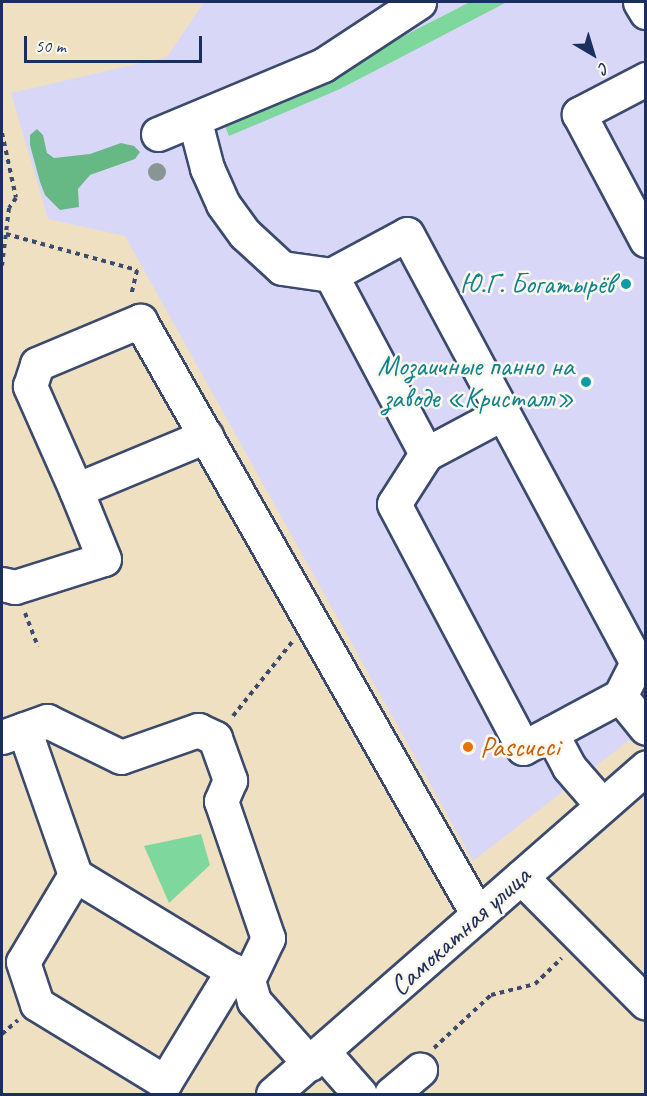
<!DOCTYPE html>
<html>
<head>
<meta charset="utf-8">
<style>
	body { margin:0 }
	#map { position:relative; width:647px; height:1096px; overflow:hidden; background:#eee0c0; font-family:Caveat,sans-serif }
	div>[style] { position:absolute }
	.built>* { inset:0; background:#d9d7f8 }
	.green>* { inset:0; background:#7ed79c }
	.forest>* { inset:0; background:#66b884 }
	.path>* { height:4px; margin-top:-2px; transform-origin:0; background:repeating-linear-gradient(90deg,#3b4a6d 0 4.5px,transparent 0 9px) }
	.roads { filter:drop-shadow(2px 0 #3b4a6d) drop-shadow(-2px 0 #3b4a6d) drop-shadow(0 2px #3b4a6d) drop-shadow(0 -2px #3b4a6d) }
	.minor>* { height:33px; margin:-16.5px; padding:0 16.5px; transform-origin:16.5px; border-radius:16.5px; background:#fff }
	.trees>* { width:18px; height:18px; margin:-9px; border-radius:50%; background:#889693 }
	.dots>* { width:16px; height:16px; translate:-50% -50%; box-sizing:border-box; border:3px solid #fbf7ec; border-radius:50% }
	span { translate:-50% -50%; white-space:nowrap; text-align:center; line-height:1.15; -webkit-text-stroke:5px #fbf7ec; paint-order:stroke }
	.culture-label { font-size:28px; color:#0d838f }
	.right { translate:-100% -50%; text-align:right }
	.food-label { font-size:28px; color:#c56008 }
	.left { translate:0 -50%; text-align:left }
	.street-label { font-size:28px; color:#1b2f5e }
	.frame { position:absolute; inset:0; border:3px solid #1b2f5e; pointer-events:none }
	.north { position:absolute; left:563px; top:24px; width:60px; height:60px; -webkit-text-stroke:4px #fbf7ec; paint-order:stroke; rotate:142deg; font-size:16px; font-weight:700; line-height:24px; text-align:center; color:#1b2f5e }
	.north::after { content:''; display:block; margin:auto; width:21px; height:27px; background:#1b2f5e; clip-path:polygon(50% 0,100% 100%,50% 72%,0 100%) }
	.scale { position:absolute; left:24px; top:36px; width:178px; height:27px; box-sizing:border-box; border:3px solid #1b2f5e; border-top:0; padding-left:8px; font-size:18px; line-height:21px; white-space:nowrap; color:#1b2f5e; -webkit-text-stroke:4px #fbf7ec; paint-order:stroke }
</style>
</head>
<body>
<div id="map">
	<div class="built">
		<i style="clip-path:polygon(204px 2px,645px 2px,645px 728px,473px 861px,125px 236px,48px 219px,11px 93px,167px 57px)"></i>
	</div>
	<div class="green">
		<i style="clip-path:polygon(470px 2px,507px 2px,340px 89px,229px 136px,222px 119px,333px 72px)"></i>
		<i style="clip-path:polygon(201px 834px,210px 865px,169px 903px,144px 846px)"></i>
	</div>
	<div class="forest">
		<i style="clip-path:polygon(37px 129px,43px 135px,47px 153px,54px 158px,90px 154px,121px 143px,134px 146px,140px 152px,135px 159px,90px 175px,78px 189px,79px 207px,60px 210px,45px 195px,40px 182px,30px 145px,30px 135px)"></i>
	</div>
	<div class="path">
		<i style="left:2px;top:133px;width:66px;rotate:77.8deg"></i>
		<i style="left:16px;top:198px;width:12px;rotate:125deg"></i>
		<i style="left:9px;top:208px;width:58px;rotate:96.9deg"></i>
		<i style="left:6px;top:234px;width:136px;rotate:15.4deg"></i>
		<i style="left:137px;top:270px;width:26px;rotate:103deg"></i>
		<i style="left:25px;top:613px;width:36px;rotate:69deg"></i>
		<i style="left:233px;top:716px;width:95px;rotate:-51.4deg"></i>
		<i style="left:2px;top:1034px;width:21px;rotate:-41deg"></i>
		<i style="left:434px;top:1048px;width:78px;rotate:-42.9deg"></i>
		<i style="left:491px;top:995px;width:45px;rotate:-14deg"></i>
		<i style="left:535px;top:984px;width:37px;rotate:-44deg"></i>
	</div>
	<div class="roads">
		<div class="minor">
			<i style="left:640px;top:2px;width:12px;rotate:59deg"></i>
			<i style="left:646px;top:79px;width:76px;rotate:152.4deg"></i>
			<i style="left:579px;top:114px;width:143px;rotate:62deg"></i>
			<i style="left:195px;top:122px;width:48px;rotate:75.4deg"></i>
			<i style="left:207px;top:168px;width:39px;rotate:66deg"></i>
			<i style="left:223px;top:204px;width:37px;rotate:54deg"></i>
			<i style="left:245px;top:234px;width:50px;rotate:42.6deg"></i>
			<i style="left:282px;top:268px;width:49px;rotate:8.1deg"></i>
			<i style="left:331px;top:275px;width:86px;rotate:-28.3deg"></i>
			<i style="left:407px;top:234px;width:487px;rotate:61.8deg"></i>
			<i style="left:637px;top:663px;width:10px;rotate:-24deg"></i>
			<i style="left:158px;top:134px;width:179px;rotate:-22.7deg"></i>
			<i style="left:323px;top:65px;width:115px;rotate:-33.3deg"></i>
			<i style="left:331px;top:275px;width:203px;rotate:62deg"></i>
			<i style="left:426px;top:454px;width:59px;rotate:122.6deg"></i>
			<i style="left:394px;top:504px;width:276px;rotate:62.1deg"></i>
			<i style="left:523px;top:748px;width:110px;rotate:-28.2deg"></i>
			<i style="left:620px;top:696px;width:37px;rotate:-63deg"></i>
			<i style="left:426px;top:454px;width:87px;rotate:-28deg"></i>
			<i style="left:76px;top:490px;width:114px;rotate:-113.9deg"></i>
			<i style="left:30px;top:386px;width:23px;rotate:-72deg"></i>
			<i style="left:37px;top:364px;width:112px;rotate:-22.7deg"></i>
			<i style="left:140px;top:321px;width:683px;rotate:60.36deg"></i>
			<i style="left:2px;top:584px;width:13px;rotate:13deg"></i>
			<i style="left:15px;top:587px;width:93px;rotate:-17.5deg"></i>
			<i style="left:104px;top:559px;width:74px;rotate:-112.1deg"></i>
			<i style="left:76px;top:490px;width:141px;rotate:-22.6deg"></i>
			<i style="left:620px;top:696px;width:41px;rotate:50.9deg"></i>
			<i style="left:24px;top:729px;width:155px;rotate:70.7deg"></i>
			<i style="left:75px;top:875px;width:202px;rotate:31.3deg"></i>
			<i style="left:551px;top:733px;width:38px;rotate:62deg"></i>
			<i style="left:569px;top:767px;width:50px;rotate:49deg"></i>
			<i style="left:2px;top:737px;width:48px;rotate:-19.6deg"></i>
			<i style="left:47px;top:721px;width:82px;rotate:25.9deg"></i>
			<i style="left:121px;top:757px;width:82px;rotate:-19.3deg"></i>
			<i style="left:198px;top:730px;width:19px;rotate:25deg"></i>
			<i style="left:215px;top:738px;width:45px;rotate:70.3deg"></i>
			<i style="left:230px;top:780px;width:23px;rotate:113deg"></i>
			<i style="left:221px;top:801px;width:145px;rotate:71.1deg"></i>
			<i style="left:268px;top:938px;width:47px;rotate:115.5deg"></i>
			<i style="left:248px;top:980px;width:22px;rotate:74deg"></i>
			<i style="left:254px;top:1001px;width:84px;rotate:48.4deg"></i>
			<i style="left:75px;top:875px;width:101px;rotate:120.9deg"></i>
			<i style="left:23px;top:962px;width:44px;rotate:71.6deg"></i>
			<i style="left:37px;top:1004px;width:150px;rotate:31.4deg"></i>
			<i style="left:165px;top:1082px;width:131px;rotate:-58.7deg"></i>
			<i style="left:521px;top:877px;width:177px;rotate:45.2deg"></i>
			<i style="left:323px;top:1052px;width:56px;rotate:48.6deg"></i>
			<i style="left:273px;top:1094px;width:496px;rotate:-41.2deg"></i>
			<i style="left:391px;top:1094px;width:38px;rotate:-40deg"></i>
		</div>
	</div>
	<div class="trees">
		<i style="left:157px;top:172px"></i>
	</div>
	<div class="dots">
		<i style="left:626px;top:284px;background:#0f9aa8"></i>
		<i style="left:586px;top:382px;background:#0f9aa8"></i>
		<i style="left:468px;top:747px;background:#e8710a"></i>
	</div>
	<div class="culture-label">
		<span class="right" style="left:614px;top:284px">Ю.Г. Богатырёв</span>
		<span class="right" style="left:574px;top:382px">Мозаичные панно на<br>заводе «Кристалл»</span>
	</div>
	<div class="food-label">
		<span class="left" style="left:480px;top:747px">Pascucci</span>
	</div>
	<div class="street-label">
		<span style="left:460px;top:931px;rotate:-42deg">Самокатная улица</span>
	</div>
	<div class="frame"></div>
	<div class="north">С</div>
	<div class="scale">50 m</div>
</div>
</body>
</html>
